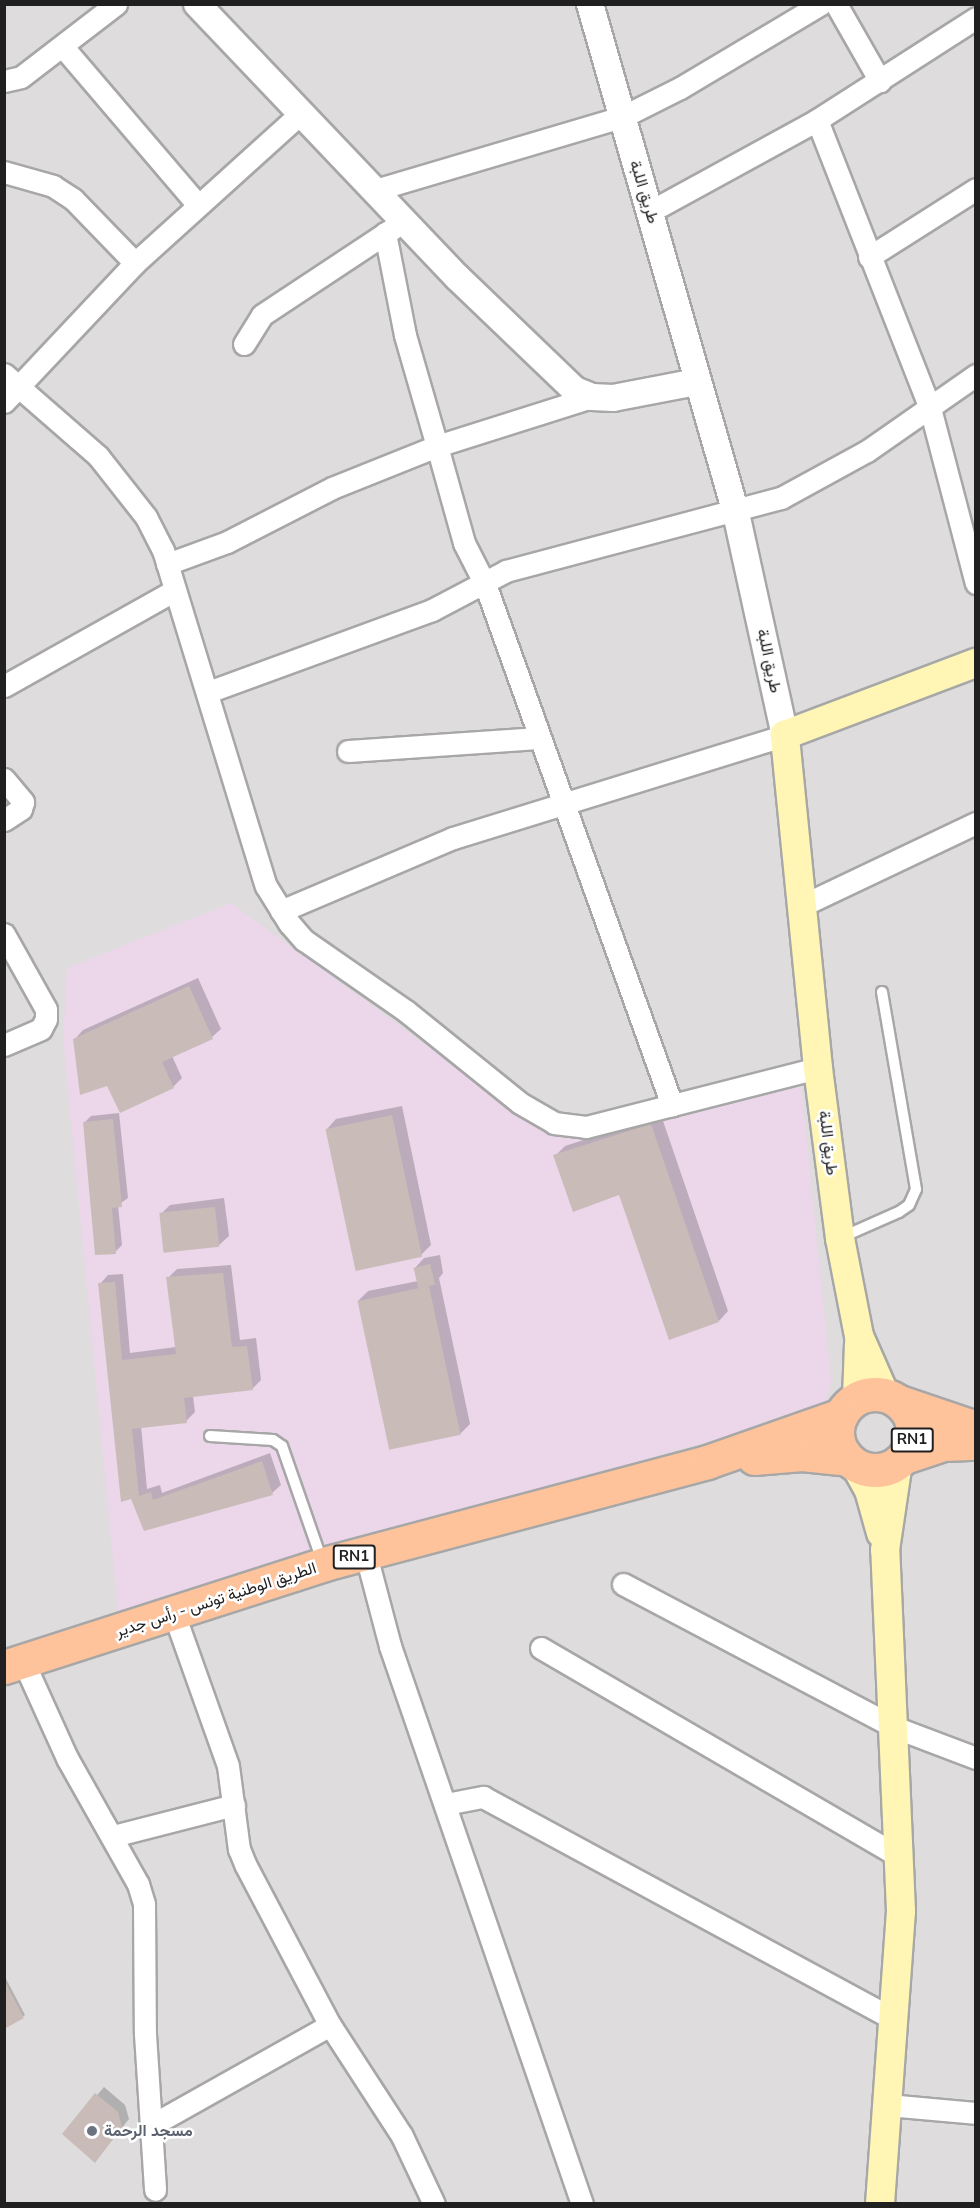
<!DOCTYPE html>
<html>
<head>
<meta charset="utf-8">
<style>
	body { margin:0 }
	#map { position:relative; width:980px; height:2208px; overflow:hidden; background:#f1ebe5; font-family:"Nunito Sans",Vazirmatn,sans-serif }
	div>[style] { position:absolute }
	.residential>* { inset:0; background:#dedcdd; transform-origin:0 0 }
	.industrial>* { inset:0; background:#ebd6ea }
	.shadow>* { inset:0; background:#0003 }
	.building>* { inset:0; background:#c9bcb8; transform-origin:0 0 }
	.roads { filter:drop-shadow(2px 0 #a7a7a7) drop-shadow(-2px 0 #a7a7a7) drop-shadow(0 2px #a7a7a7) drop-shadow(0 -2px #a7a7a7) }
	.service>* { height:10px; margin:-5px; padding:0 5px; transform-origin:5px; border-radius:5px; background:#fff }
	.minor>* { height:21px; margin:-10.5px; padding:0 10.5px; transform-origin:10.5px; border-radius:10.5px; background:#fff }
	.tertiary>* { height:26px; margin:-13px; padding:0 13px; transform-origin:13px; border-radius:13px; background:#fff }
	.secondary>* { height:28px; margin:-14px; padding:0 14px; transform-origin:14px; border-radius:14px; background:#fff6b5 }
	.primary>* { height:33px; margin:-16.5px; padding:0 16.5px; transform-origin:16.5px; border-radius:16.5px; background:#ffc39c }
	.primary>.ring { margin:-16.5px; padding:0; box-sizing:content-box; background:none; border:33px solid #ffc39c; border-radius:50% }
	.dots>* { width:16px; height:16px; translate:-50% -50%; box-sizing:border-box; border:3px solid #fff; border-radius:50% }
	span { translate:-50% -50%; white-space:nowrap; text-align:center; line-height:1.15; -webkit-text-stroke:5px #fff; paint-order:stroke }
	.shield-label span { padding:2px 4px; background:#fff; border:2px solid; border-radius:4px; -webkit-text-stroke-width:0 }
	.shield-label { font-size:15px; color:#202020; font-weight:700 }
	.street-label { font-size:16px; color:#202020 }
	.worship-label { font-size:16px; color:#5b616d; font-weight:700 }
	.left { translate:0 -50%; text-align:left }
	.frame { position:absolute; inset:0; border:6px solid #202020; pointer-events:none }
</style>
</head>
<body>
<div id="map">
	<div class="residential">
		<i style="left:5px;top:5px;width:970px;height:2198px"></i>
	</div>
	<div class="industrial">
		<i style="clip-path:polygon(231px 903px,525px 1117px,550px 1128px,801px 1083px,831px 1380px,825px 1409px,660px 1455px,120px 1633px,63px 1040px,67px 968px)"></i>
	</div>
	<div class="shadow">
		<i style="clip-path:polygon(198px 978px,221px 1029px,212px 1037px,172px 1056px,182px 1078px,173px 1087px,108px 1085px,75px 1039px,83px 1030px)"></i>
		<i style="clip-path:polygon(402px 1106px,431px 1245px,421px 1255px,327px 1129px,336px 1119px)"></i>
		<i style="clip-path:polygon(119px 1113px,128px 1198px,118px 1205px,122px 1245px,115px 1252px,84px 1123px,91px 1116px)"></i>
		<i style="clip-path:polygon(661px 1115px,728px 1311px,719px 1321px,620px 1194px,555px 1156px,565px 1146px)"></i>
		<i style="clip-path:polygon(224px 1198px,229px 1236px,219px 1245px,160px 1215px,170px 1205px)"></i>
		<i style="clip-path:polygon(440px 1255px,443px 1273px,439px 1278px,470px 1424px,460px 1434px,358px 1301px,368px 1291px,418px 1281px,415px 1268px,424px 1258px)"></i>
		<i style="clip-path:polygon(231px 1265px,240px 1340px,256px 1338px,261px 1380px,252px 1389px,193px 1396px,195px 1412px,186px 1421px,141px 1426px,147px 1489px,160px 1485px,162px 1493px,270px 1453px,281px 1485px,272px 1493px,145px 1529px,132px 1497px,100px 1284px,108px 1275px,123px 1274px,130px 1353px,176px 1347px,168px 1278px,177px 1269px)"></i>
		<i style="clip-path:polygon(4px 1975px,25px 2015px,4px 2027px)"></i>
		<i style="clip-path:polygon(104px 2087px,125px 2105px,129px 2119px,95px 2161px,64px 2134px)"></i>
	</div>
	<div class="building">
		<i style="clip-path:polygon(189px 986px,213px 1039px,162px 1062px,174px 1088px,120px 1113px,107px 1086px,80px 1095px,73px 1039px)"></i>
		<i style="left:392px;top:1115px;width:145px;height:68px;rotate:78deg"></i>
		<i style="clip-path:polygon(113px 1119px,122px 1207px,112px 1208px,116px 1254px,95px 1255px,83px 1122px)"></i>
		<i style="clip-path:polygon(651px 1124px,719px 1322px,669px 1340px,619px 1195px,573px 1212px,553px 1155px)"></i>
		<i style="left:215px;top:1207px;width:40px;height:56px;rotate:84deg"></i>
		<i style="left:430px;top:1264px;width:21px;height:17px;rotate:76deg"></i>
		<i style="clip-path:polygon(223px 1273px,232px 1347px,247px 1346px,253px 1390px,184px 1398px,187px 1423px,132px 1429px,139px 1496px,151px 1492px,153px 1500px,262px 1461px,273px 1495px,144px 1531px,131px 1499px,121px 1502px,98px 1283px,115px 1282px,122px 1360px,176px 1354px,166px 1277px)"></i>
		<i style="left:429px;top:1286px;width:152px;height:73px;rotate:78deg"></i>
		<i style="clip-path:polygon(4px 1980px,24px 2018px,4px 2029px)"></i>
		<i style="clip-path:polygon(95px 2093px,118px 2112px,122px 2127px,95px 2163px,62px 2134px)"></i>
	</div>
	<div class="roads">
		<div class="service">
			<i style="left:840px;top:1238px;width:64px;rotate:-23.8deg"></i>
			<i style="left:899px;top:1212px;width:12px;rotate:-35deg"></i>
			<i style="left:909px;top:1205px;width:17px;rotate:-66deg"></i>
			<i style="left:916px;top:1189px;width:200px;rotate:-99.8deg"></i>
			<i style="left:210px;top:1436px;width:63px;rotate:3.6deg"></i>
			<i style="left:273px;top:1440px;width:11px;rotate:34deg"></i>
			<i style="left:282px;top:1446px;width:122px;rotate:70.8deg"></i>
		</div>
		<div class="minor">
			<i style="left:836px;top:4px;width:89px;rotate:60.3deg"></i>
			<i style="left:63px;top:47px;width:206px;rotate:49.5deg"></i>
			<i style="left:4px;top:81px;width:17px;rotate:-13deg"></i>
			<i style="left:21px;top:77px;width:120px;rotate:-37.5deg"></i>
			<i style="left:817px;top:120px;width:309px;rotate:68.6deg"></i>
			<i style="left:930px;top:408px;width:181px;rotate:75.3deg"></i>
			<i style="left:4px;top:172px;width:51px;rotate:15.9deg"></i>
			<i style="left:53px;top:186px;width:24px;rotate:33deg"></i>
			<i style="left:73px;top:199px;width:89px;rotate:45.9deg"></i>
			<i style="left:375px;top:190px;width:258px;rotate:-16.5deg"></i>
			<i style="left:622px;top:117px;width:65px;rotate:-26.6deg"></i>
			<i style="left:680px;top:88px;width:164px;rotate:-30.8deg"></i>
			<i style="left:651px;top:211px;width:189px;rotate:-28.7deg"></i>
			<i style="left:817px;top:120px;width:189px;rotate:-32.7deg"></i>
			<i style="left:869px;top:257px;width:127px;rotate:-32.4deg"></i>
			<i style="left:244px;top:344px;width:34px;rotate:-58deg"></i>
			<i style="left:262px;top:315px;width:159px;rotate:-33.5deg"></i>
			<i style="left:4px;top:374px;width:125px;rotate:41.1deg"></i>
			<i style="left:98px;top:456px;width:78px;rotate:51.8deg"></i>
			<i style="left:146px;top:517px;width:37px;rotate:63deg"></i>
			<i style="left:163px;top:550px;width:351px;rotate:73deg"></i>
			<i style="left:266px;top:886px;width:44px;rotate:58.1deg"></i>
			<i style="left:289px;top:923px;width:23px;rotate:49deg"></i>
			<i style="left:304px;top:940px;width:124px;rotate:34.8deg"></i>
			<i style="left:406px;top:1011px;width:146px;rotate:38.9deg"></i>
			<i style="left:520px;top:1103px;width:39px;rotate:30deg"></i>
			<i style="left:554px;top:1123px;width:32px;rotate:7deg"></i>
			<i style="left:586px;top:1127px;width:239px;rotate:-14.3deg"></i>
			<i style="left:592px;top:397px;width:163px;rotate:162.5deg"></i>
			<i style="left:437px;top:446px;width:101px;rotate:74.4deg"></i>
			<i style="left:464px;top:543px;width:46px;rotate:62.9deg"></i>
			<i style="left:485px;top:584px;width:554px;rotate:70.26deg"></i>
			<i style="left:4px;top:402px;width:191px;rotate:-46.7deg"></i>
			<i style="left:135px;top:263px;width:221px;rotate:-42.1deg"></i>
			<i style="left:167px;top:564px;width:64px;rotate:-20.1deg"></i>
			<i style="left:227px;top:542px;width:118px;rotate:-27.2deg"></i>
			<i style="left:332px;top:488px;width:113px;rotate:-21.8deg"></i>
			<i style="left:437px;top:446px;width:116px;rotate:-106.1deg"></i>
			<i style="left:405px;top:335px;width:104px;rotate:-101.1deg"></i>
			<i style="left:4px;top:686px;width:196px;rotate:-29.3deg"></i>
			<i style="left:208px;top:692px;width:239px;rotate:-20.1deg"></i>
			<i style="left:432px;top:610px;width:84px;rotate:-27.8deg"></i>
			<i style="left:506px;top:571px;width:285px;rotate:-14.9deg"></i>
			<i style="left:781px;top:498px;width:98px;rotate:-28.7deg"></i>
			<i style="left:867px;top:451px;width:133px;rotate:-34.9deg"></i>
			<i style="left:348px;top:751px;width:191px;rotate:-3.9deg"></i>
			<i style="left:4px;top:779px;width:30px;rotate:50deg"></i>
			<i style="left:23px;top:802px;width:7px;rotate:106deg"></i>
			<i style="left:21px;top:809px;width:20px;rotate:147deg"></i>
			<i style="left:801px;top:906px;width:194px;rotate:-25.4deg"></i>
			<i style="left:281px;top:911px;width:187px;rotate:-23deg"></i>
			<i style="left:453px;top:838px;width:348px;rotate:-17.2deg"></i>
			<i style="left:4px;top:934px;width:86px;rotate:60.8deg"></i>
			<i style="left:46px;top:1009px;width:10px;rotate:90deg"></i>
			<i style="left:46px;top:1019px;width:11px;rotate:117deg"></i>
			<i style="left:41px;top:1029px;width:40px;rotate:156.6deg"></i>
			<i style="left:366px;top:1555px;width:94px;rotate:75.2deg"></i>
			<i style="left:390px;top:1646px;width:590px;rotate:71.01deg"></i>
			<i style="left:623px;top:1584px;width:306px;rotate:27.8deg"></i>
			<i style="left:894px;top:1727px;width:88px;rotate:20.7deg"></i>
			<i style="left:174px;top:1614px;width:161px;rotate:70.4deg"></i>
			<i style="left:228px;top:1766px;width:84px;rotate:82.5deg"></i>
			<i style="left:239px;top:1849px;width:18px;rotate:68deg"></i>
			<i style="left:246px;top:1866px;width:180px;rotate:62.2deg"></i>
			<i style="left:330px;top:2025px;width:132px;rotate:57deg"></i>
			<i style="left:402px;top:2136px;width:75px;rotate:64.8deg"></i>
			<i style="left:541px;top:1648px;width:415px;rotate:30.2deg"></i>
			<i style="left:23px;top:1661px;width:107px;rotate:65.6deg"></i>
			<i style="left:67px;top:1758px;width:145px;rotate:60.6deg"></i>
			<i style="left:138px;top:1884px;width:21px;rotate:73deg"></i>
			<i style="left:144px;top:1904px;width:130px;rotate:89.6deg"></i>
			<i style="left:145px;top:2034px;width:156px;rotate:86.3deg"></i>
			<i style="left:446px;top:1804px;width:38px;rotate:-11deg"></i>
			<i style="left:483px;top:1797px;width:466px;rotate:28.4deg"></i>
			<i style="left:113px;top:1836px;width:125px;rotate:-14.4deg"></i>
			<i style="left:887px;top:2105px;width:89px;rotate:5.1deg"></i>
			<i style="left:152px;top:2125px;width:204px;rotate:-29.3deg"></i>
		</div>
		<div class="tertiary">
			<i style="left:197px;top:4px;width:377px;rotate:46.4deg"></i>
			<i style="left:457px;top:277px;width:163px;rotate:43.8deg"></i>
			<i style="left:575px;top:390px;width:18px;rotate:22deg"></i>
			<i style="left:592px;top:397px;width:21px;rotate:3deg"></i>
			<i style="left:613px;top:398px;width:85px;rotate:-10.9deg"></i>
			<i style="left:590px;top:4px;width:530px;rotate:74deg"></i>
			<i style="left:736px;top:513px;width:227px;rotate:77.6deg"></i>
		</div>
		<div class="secondary">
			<i style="left:885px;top:1395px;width:64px;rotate:-113.8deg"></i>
			<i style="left:859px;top:1336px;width:100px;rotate:-101deg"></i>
			<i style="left:840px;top:1238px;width:171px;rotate:-97.4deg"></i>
			<i style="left:818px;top:1068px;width:335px;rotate:-95.7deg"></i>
			<i style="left:785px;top:735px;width:204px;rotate:-20.7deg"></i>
			<i style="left:857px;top:1398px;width:54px;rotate:-87.9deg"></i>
			<i style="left:855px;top:1465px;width:29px;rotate:61deg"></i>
			<i style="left:869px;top:1490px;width:45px;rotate:74.4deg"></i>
			<i style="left:880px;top:2204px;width:294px;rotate:-85.9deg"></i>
			<i style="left:901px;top:1911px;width:361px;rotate:-92.5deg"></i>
			<i style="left:885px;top:1550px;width:89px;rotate:-81.6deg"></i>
		</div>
		<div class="primary">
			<i class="ring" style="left:837px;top:1394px;width:43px;height:43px"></i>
			<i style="left:899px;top:1402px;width:81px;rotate:18.7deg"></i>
			<i style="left:904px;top:1457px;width:41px;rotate:-18.4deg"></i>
			<i style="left:943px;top:1444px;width:33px;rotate:-2deg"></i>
			<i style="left:754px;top:1458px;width:48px;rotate:-4.8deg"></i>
			<i style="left:802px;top:1454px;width:46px;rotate:6.2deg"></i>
			<i style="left:4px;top:1667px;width:336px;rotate:-17.8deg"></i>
			<i style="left:324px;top:1564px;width:396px;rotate:-14.9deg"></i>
			<i style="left:707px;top:1462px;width:142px;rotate:-19.3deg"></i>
		</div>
	</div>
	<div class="dots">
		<i style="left:92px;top:2131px;background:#6b7280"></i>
	</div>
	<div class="shield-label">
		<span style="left:912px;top:1440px">RN1</span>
		<span style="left:354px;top:1557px">RN1</span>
	</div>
	<div class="street-label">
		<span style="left:644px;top:192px;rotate:73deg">طريق اللبة</span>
		<span style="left:769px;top:661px;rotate:78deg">طريق اللبة</span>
		<span style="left:828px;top:1143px;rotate:83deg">طريق اللبة</span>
		<span style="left:216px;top:1600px;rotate:-18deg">الطريق الوطنية تونس - رأس جدير</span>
	</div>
	<div class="worship-label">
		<span class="left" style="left:104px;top:2131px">مسجد الرحمة</span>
	</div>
	<div class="frame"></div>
</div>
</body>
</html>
